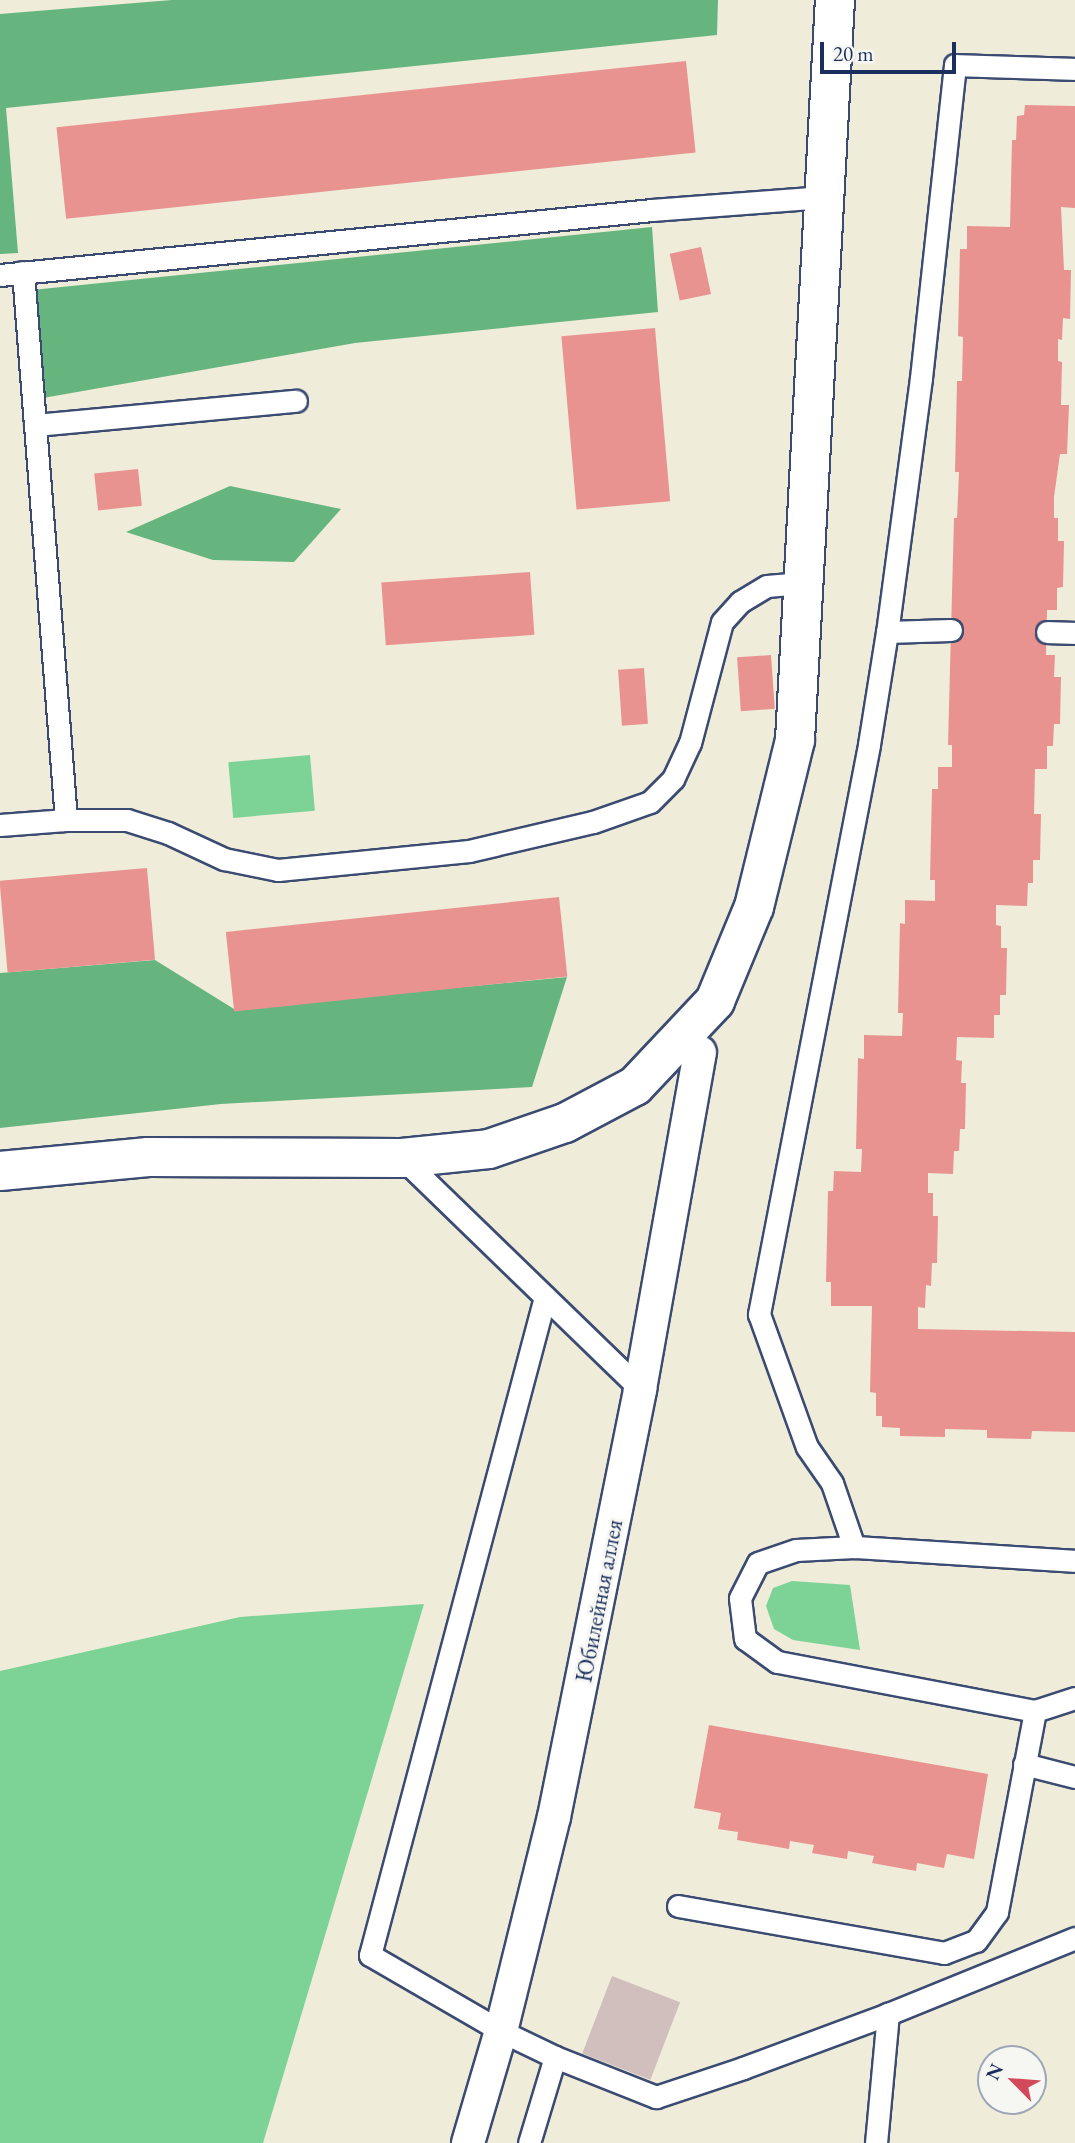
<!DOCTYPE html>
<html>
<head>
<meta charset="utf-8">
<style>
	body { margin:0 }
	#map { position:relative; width:1075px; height:2143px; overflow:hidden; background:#efecda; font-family:"EB Garamond",serif }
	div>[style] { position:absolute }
	.industrial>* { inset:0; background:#d1bfbe; transform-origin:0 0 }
	.green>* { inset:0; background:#7dd396; transform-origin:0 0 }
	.forest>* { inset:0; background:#66b57f }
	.building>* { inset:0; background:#e99390; transform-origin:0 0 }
	.roads { filter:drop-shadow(2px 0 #3b4b71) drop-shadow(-2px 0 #3b4b71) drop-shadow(0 2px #3b4b71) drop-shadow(0 -2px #3b4b71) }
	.service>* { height:21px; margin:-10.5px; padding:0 10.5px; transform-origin:10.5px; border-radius:10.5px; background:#fff }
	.pedestrian>* { height:32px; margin:-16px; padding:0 16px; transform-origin:16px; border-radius:16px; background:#fff }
	.minor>* { height:38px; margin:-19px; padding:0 19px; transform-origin:19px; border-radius:19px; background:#fff }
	span { translate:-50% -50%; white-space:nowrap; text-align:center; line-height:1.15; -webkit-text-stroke:6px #f6f6f2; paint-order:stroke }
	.street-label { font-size:23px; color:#1b2f5e }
	.north { position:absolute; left:977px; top:2045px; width:70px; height:70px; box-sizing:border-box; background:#f6f6f2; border:2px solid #9ea6b7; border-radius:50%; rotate:295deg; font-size:19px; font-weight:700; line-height:28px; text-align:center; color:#1b2f5e }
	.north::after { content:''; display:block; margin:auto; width:24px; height:32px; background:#d1495b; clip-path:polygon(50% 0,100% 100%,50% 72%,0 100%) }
	.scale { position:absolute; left:820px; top:42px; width:136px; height:32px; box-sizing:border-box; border:4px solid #1b2f5e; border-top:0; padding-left:9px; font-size:21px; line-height:24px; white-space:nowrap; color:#1b2f5e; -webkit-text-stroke:5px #f6f6f2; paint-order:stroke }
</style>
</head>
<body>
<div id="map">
	<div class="industrial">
		<i style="left:612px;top:1976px;width:73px;height:83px;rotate:21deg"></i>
	</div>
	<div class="green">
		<i style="left:310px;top:755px;width:56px;height:82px;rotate:85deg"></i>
		<i style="clip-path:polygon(792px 1581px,850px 1585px,860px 1650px,793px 1640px,774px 1629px,766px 1606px,773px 1588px)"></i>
		<i style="clip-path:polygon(424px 1604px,263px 2143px,0 2143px,0 1671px,240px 1617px)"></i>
	</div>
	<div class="forest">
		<i style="clip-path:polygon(172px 0,718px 0,717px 35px,6px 108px,18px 253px,0 254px,0 14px)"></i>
		<i style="clip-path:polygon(652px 227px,658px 312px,355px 343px,43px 398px,32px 290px)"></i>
		<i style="clip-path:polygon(230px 486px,341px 509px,294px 562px,213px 560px,126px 532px)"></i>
		<i style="clip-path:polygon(155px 960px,234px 1009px,567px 977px,532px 1087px,221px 1104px,0 1128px,0 973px)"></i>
	</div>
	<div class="building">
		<i style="left:686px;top:61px;width:92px;height:633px;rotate:84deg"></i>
		<i style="clip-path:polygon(1025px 105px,1075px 106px,1075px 208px,1061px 207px,1064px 270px,1071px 270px,1070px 319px,1063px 318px,1062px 340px,1058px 339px,1058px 361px,1062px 362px,1061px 405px,1069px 405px,1067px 454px,1060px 454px,1054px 497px,1054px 518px,1058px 518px,1058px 541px,1064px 541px,1063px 587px,1057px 588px,1057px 610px,1047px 610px,1046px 655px,1055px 655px,1054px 677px,1061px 677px,1060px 724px,1054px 724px,1053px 746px,1047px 746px,1047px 769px,1035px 769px,1034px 814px,1041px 814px,1040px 860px,1033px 860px,1033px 883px,1028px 883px,1027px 906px,996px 905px,996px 925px,1001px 926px,1001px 948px,1007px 948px,1006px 995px,1000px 995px,1000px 1015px,994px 1015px,994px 1038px,957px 1037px,956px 1060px,962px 1061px,961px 1083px,966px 1083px,965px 1129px,960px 1129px,959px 1151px,954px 1151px,953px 1174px,928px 1173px,928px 1193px,933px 1193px,933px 1216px,938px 1216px,937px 1263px,932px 1263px,931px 1286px,926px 1285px,925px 1308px,918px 1307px,918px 1329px,1075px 1332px,1075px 1432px,1032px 1431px,1031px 1439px,987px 1438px,987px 1430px,945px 1429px,945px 1437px,900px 1436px,900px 1428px,882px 1427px,882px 1416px,876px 1416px,876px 1393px,870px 1392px,872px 1306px,831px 1306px,831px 1282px,826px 1282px,828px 1191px,833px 1191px,834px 1171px,861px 1172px,862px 1149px,856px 1149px,858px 1058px,864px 1059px,864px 1035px,902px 1036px,903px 1013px,898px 1013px,900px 923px,905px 924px,905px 900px,935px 901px,935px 880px,930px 880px,932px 789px,938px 789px,938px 767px,952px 767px,952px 745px,948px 745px,954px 518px,957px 518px,959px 472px,955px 472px,957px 381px,962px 381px,963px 337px,958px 336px,960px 249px,967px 249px,967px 226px,1010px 227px,1012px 140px,1016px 140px,1017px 116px,1024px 115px)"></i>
		<i style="left:701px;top:247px;width:48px;height:32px;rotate:78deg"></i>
		<i style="left:655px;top:328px;width:174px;height:94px;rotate:85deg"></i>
		<i style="left:138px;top:469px;width:37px;height:44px;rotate:84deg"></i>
		<i style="left:530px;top:572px;width:63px;height:149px;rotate:86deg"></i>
		<i style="left:771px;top:655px;width:54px;height:34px;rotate:86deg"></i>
		<i style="left:644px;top:668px;width:56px;height:26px;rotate:86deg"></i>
		<i style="left:147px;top:868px;width:92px;height:148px;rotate:85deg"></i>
		<i style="left:559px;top:897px;width:80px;height:335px;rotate:84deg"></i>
		<i style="clip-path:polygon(709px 1725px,988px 1774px,974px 1859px,947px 1854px,944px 1868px,917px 1863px,916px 1871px,872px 1863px,874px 1856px,848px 1851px,847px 1859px,812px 1853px,814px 1845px,790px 1841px,789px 1849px,737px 1840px,738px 1832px,718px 1829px,721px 1813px,694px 1808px)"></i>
	</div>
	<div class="roads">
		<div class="service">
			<i style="left:1075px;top:69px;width:120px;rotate:-178.1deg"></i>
			<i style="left:955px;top:65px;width:315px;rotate:96.2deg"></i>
			<i style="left:921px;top:378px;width:256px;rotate:97.6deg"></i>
			<i style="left:887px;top:632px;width:114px;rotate:99.1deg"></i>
			<i style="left:869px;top:745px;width:580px;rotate:100.94deg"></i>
			<i style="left:759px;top:1314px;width:141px;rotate:70.2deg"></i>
			<i style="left:807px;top:1447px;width:44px;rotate:55.2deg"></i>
			<i style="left:832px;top:1483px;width:68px;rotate:71deg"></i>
			<i style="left:854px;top:1547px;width:221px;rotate:3.6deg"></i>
			<i style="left:23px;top:272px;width:550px;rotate:85.51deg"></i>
			<i style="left:0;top:275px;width:655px;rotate:-5.69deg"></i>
			<i style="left:652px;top:210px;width:172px;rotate:-4.3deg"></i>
			<i style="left:35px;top:425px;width:262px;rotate:-5.3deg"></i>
			<i style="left:887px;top:632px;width:64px;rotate:-1.8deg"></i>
			<i style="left:1047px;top:632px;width:28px;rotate:2deg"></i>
			<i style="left:0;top:825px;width:66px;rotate:-4.3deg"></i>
			<i style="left:66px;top:820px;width:61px"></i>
			<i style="left:127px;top:820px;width:43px;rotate:17.6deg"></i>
			<i style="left:168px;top:833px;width:62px;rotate:24.9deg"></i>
			<i style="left:224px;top:859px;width:55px;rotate:11.5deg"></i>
			<i style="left:278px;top:870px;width:192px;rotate:-5.7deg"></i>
			<i style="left:469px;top:851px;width:127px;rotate:-13.2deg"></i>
			<i style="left:593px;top:822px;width:60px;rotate:-19.3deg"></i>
			<i style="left:650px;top:802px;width:33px;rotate:-45deg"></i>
			<i style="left:673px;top:779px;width:40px;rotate:-65deg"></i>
			<i style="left:690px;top:743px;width:125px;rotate:-75.2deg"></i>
			<i style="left:722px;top:622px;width:27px;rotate:-48deg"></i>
			<i style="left:740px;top:602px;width:31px;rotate:-31deg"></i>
			<i style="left:767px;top:586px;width:37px;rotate:-5deg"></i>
			<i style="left:402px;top:1158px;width:332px;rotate:44.1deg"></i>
			<i style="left:545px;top:1297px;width:681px;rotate:104.89deg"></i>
			<i style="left:370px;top:1955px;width:151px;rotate:30.1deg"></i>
			<i style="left:501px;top:2031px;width:60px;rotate:25.7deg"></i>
			<i style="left:555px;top:2057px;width:109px;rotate:21.6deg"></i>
			<i style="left:656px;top:2097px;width:92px;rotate:-18.4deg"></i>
			<i style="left:743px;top:2068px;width:155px;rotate:-20.4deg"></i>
			<i style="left:888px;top:2014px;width:202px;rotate:-22.1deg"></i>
			<i style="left:1035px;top:1711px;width:42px;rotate:-18deg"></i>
			<i style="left:1024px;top:1764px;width:53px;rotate:14.3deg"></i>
			<i style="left:678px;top:1906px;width:270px;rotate:10deg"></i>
			<i style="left:944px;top:1953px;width:34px;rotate:-21deg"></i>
			<i style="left:976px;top:1941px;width:36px;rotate:-54deg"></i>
			<i style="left:997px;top:1912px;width:205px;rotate:-79.3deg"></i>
			<i style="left:1035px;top:1711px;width:263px;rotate:-169.2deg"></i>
			<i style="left:777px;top:1662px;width:39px;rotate:-144deg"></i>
			<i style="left:745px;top:1639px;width:41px;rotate:-97deg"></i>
			<i style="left:740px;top:1598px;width:39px;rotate:-63deg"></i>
			<i style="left:758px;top:1563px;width:40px;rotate:-18.9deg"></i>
			<i style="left:796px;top:1550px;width:58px;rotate:-3deg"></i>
			<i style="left:529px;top:2143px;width:90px;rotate:-73.2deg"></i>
			<i style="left:876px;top:2143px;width:130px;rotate:-84.7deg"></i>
		</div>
		<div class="pedestrian">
			<i style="left:468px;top:2143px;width:117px;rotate:-73.6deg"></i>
			<i style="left:501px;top:2031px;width:220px;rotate:-76.1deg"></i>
			<i style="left:554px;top:1817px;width:437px;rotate:-78.6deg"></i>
			<i style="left:640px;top:1389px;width:342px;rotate:-79.9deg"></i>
		</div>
		<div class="minor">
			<i style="left:0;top:1171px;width:149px;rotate:-5.4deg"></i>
			<i style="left:148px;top:1157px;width:254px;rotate:0.2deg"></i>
			<i style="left:402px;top:1158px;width:87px;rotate:-5.9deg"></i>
			<i style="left:489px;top:1149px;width:80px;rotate:-18.9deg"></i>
			<i style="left:565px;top:1123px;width:79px;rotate:-27.9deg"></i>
			<i style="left:635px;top:1086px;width:117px;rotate:-46.7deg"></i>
			<i style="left:715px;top:1001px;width:102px;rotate:-67.5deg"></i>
			<i style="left:754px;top:907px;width:172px;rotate:-76.2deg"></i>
			<i style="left:795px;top:740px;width:741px;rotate:-86.91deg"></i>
		</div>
	</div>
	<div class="street-label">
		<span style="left:599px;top:1601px;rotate:-79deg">Юбилейная аллея</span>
	</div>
	<div class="north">N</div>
	<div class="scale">20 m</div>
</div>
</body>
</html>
